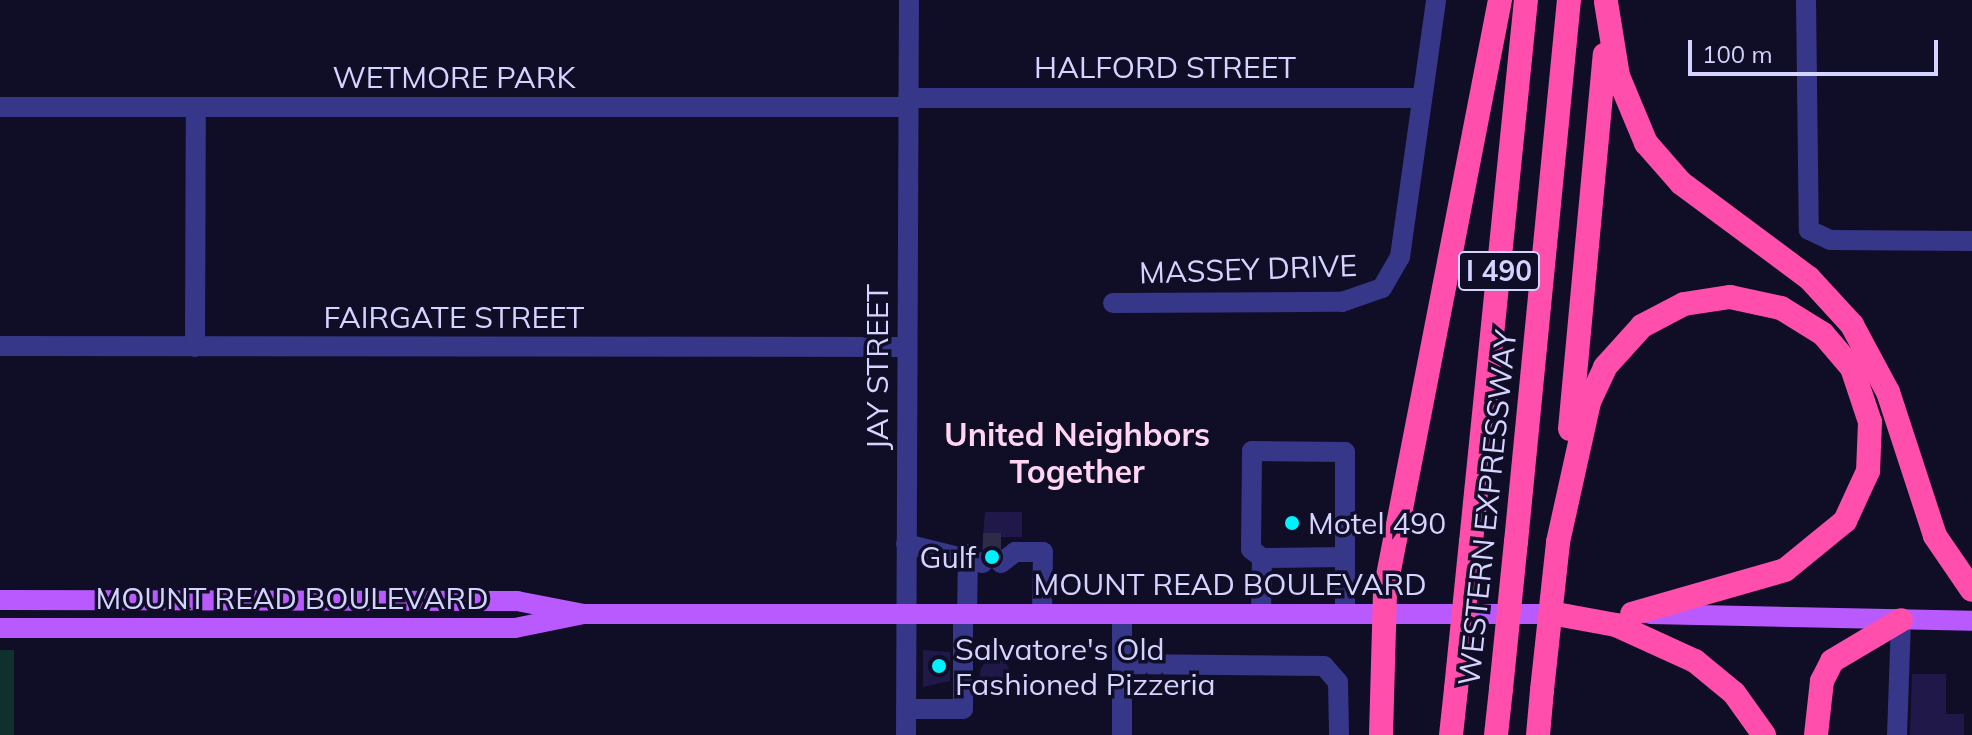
<!DOCTYPE html>
<html>
<head>
<meta charset="utf-8">
<style>
	body { margin:0 }
	#map { position:relative; width:1972px; height:735px; overflow:hidden; background:#100d26; font-family:Mulish,sans-serif }
	div>[style] { position:absolute }
	.green>* { inset:0; background:#10302e; transform-origin:0 0 }
	.building>* { inset:0; background:#201848 }
	.round { border-radius:50% }
	.minor-tunnel>* { height:20px; margin-top:-10px; transform-origin:0; background:repeating-linear-gradient(90deg,#2e2b47 0 20px,transparent 0 30px) }
	.minor>* { height:20px; margin:-10px; padding:0 10px; transform-origin:10px; border-radius:10px; background:#363788 }
	.major>* { height:20px; margin:-10px; padding:0 10px; transform-origin:10px; border-radius:10px; background:#b95aff }
	.highway>* { height:24px; margin:-12px; padding:0 12px; transform-origin:12px; border-radius:12px; background:#ff4eab }
	.highway-bridge>* { height:24px; margin:-12px; padding:0 12px; transform-origin:12px; border-radius:12px; background:#ff4eab }
	.dots>* { width:22px; height:22px; translate:-50% -50%; box-sizing:border-box; border:4px solid #100d26; border-radius:50% }
	span { translate:-50% -50%; white-space:nowrap; text-align:center; line-height:1.15; -webkit-text-stroke:7px #100d26; paint-order:stroke }
	.shield-label span { padding:2px 6px; background:#100d26; border:2px solid; border-radius:6px; -webkit-text-stroke-width:0 }
	.shield-label { font-size:28px; color:#d5d3ff; font-weight:700 }
	.street-label { font-size:30px; color:#d5d3ff }
	.poi-label { font-size:30px; color:#d5d3ff }
	.left { translate:0 -50%; text-align:left }
	.right { translate:-100% -50%; text-align:right }
	.neighbourhood-label { font-size:32px; color:#ffd5f2; font-weight:700 }
	.scale { position:absolute; left:1688px; top:40px; width:250px; height:36px; box-sizing:border-box; border:4px solid #d5d3ff; border-top:0; padding-left:10px; font-size:24px; line-height:28px; white-space:nowrap; color:#d5d3ff; -webkit-text-stroke:6px #100d26; paint-order:stroke }
</style>
</head>
<body>
<div id="map">
	<div class="green">
		<i style="left:0;top:650px;width:14px;height:85px"></i>
	</div>
	<div class="building">
		<i style="clip-path:polygon(985px 512px,1022px 512px,1022px 537px,1001px 537px,992px 554px,982px 549px)"></i>
		<i style="clip-path:polygon(923px 650px,950px 652px,950px 681px,923px 687px)"></i>
		<i class="round" style="left:980px;top:659px;width:30px;height:30px"></i>
		<i style="clip-path:polygon(1912px 674px,1946px 674px,1946px 714px,1964px 714px,1964px 735px,1910px 735px)"></i>
	</div>
	<div class="minor-tunnel">
		<i style="left:983px;top:543px;width:18px"></i>
	</div>
	<div class="minor">
		<i style="left:1806px;top:0;width:230px;rotate:89.3deg"></i>
		<i style="left:1809px;top:230px;width:23px;rotate:25deg"></i>
		<i style="left:1830px;top:240px;width:142px;rotate:0.4deg"></i>
		<i style="left:908px;top:98px;width:514px"></i>
		<i style="left:0;top:107px;width:908px"></i>
		<i style="left:1113px;top:303px;width:229px;rotate:-0.3deg"></i>
		<i style="left:1342px;top:302px;width:42px;rotate:-19.3deg"></i>
		<i style="left:1382px;top:288px;width:36px;rotate:-60deg"></i>
		<i style="left:1400px;top:257px;width:260px;rotate:-82deg"></i>
		<i style="left:0;top:346px;width:907px;rotate:0.06deg"></i>
		<i style="left:195px;top:347px;width:240px;rotate:-89.8deg"></i>
		<i style="left:906px;top:544px;width:79px;rotate:13.9deg"></i>
		<i style="left:1262px;top:558px;width:82px;rotate:-0.7deg"></i>
		<i style="left:1001px;top:563px;width:18px;rotate:-38deg"></i>
		<i style="left:1015px;top:552px;width:28px"></i>
		<i style="left:1043px;top:552px;width:62px;rotate:90.9deg"></i>
		<i style="left:967px;top:614px;width:60px;rotate:-89deg"></i>
		<i style="left:1261px;top:614px;width:56px;rotate:-89deg"></i>
		<i style="left:1262px;top:558px;width:14px;rotate:-141deg"></i>
		<i style="left:1251px;top:549px;width:98px;rotate:-89.4deg"></i>
		<i style="left:1252px;top:451px;width:93px;rotate:0.6deg"></i>
		<i style="left:1345px;top:452px;width:162px;rotate:90deg"></i>
		<i style="left:1122px;top:664px;width:202px;rotate:0.6deg"></i>
		<i style="left:1324px;top:666px;width:21px;rotate:49deg"></i>
		<i style="left:1338px;top:682px;width:53px;rotate:88.9deg"></i>
		<i style="left:906px;top:709px;width:57px"></i>
		<i style="left:963px;top:709px;width:95px;rotate:-90deg"></i>
		<i style="left:906px;top:735px;width:735px;rotate:-89.77deg"></i>
		<i style="left:1122px;top:735px;width:121px;rotate:-90deg"></i>
		<i style="left:1897px;top:735px;width:115px;rotate:-88deg"></i>
	</div>
	<div class="major">
		<i style="left:0;top:600px;width:517px;rotate:0.11deg"></i>
		<i style="left:517px;top:601px;width:67px;rotate:11.1deg"></i>
		<i style="left:583px;top:614px;width:983px"></i>
		<i style="left:1650px;top:614px;width:322px;rotate:1.2deg"></i>
		<i style="left:0;top:628px;width:515px"></i>
		<i style="left:515px;top:628px;width:69px;rotate:-11.6deg"></i>
	</div>
	<div class="highway">
		<i style="left:1606px;top:2px;width:75px;rotate:80.8deg"></i>
		<i style="left:1618px;top:76px;width:73px;rotate:67.3deg"></i>
		<i style="left:1646px;top:143px;width:53px;rotate:48.8deg"></i>
		<i style="left:1681px;top:183px;width:159px;rotate:36.6deg"></i>
		<i style="left:1809px;top:278px;width:64px;rotate:47.5deg"></i>
		<i style="left:1852px;top:325px;width:76px;rotate:61.8deg"></i>
		<i style="left:1888px;top:392px;width:151px;rotate:71.9deg"></i>
		<i style="left:1935px;top:536px;width:65px;rotate:55.6deg"></i>
		<i style="left:1570px;top:429px;width:376px;rotate:-84.7deg"></i>
		<i style="left:1471px;top:542px;width:545px;rotate:-84.21deg"></i>
		<i style="left:1516px;top:542px;width:545px;rotate:-84.42deg"></i>
		<i style="left:1558px;top:542px;width:143px;rotate:-77.5deg"></i>
		<i style="left:1589px;top:402px;width:38px;rotate:-65deg"></i>
		<i style="left:1605px;top:367px;width:55px;rotate:-47.9deg"></i>
		<i style="left:1642px;top:326px;width:47px;rotate:-27.6deg"></i>
		<i style="left:1684px;top:304px;width:47px;rotate:-8.7deg"></i>
		<i style="left:1730px;top:297px;width:52px;rotate:12.2deg"></i>
		<i style="left:1781px;top:308px;width:49px;rotate:31.8deg"></i>
		<i style="left:1823px;top:334px;width:45px;rotate:49.5deg"></i>
		<i style="left:1852px;top:368px;width:57px;rotate:71.6deg"></i>
		<i style="left:1870px;top:422px;width:49px;rotate:92.3deg"></i>
		<i style="left:1868px;top:471px;width:55px;rotate:114.7deg"></i>
		<i style="left:1845px;top:521px;width:77px;rotate:140.8deg"></i>
		<i style="left:1785px;top:570px;width:159px;rotate:164deg"></i>
		<i style="left:1556px;top:614px;width:61px;rotate:10.4deg"></i>
		<i style="left:1616px;top:625px;width:87px;rotate:24.5deg"></i>
		<i style="left:1695px;top:661px;width:50px;rotate:39.4deg"></i>
		<i style="left:1734px;top:693px;width:52px;rotate:54.5deg"></i>
		<i style="left:1381px;top:735px;width:144px;rotate:-88.4deg"></i>
		<i style="left:1385px;top:591px;width:602px;rotate:-78.99deg"></i>
		<i style="left:1451px;top:735px;width:46px;rotate:-83.8deg"></i>
		<i style="left:1496px;top:735px;width:46px;rotate:-83.8deg"></i>
		<i style="left:1538px;top:735px;width:45px;rotate:-84.9deg"></i>
		<i style="left:1816px;top:735px;width:54px;rotate:-83.7deg"></i>
		<i style="left:1822px;top:681px;width:22px;rotate:-63deg"></i>
		<i style="left:1832px;top:661px;width:80px;rotate:-30.7deg"></i>
	</div>
	<div class="highway-bridge">
		<i style="left:1456px;top:689px;width:148px;rotate:-84.2deg"></i>
		<i style="left:1501px;top:689px;width:148px;rotate:-84.2deg"></i>
		<i style="left:1542px;top:690px;width:149px;rotate:-83.8deg"></i>
	</div>
	<div class="dots">
		<i style="left:1292px;top:523px;background:#00f1fe"></i>
		<i style="left:992px;top:557px;background:#00f1fe"></i>
		<i style="left:939px;top:666px;background:#00f1fe"></i>
	</div>
	<div class="shield-label">
		<span style="left:1499px;top:271px">I 490</span>
	</div>
	<div class="street-label">
		<span style="left:1165px;top:67px">HALFORD STREET</span>
		<span style="left:454px;top:77px">WETMORE PARK</span>
		<span style="left:1248px;top:269px;rotate:-2deg">MASSEY DRIVE</span>
		<span style="left:454px;top:317px">FAIRGATE STREET</span>
		<span style="left:877px;top:367px;rotate:-90deg">JAY STREET</span>
		<span style="left:1487px;top:508px;rotate:-84deg">WESTERN EXPRESSWAY</span>
		<span style="left:1230px;top:584px">MOUNT READ BOULEVARD</span>
		<span style="left:292px;top:598px">MOUNT READ BOULEVARD</span>
	</div>
	<div class="poi-label">
		<span class="left" style="left:1308px;top:523px">Motel 490</span>
		<span class="right" style="left:976px;top:557px">Gulf</span>
		<span class="left" style="left:955px;top:666px">Salvatore's Old<br>Fashioned Pizzeria</span>
	</div>
	<div class="neighbourhood-label">
		<span style="left:1077px;top:453px">United Neighbors<br>Together</span>
	</div>
	<div class="scale">100 m</div>
</div>
</body>
</html>
